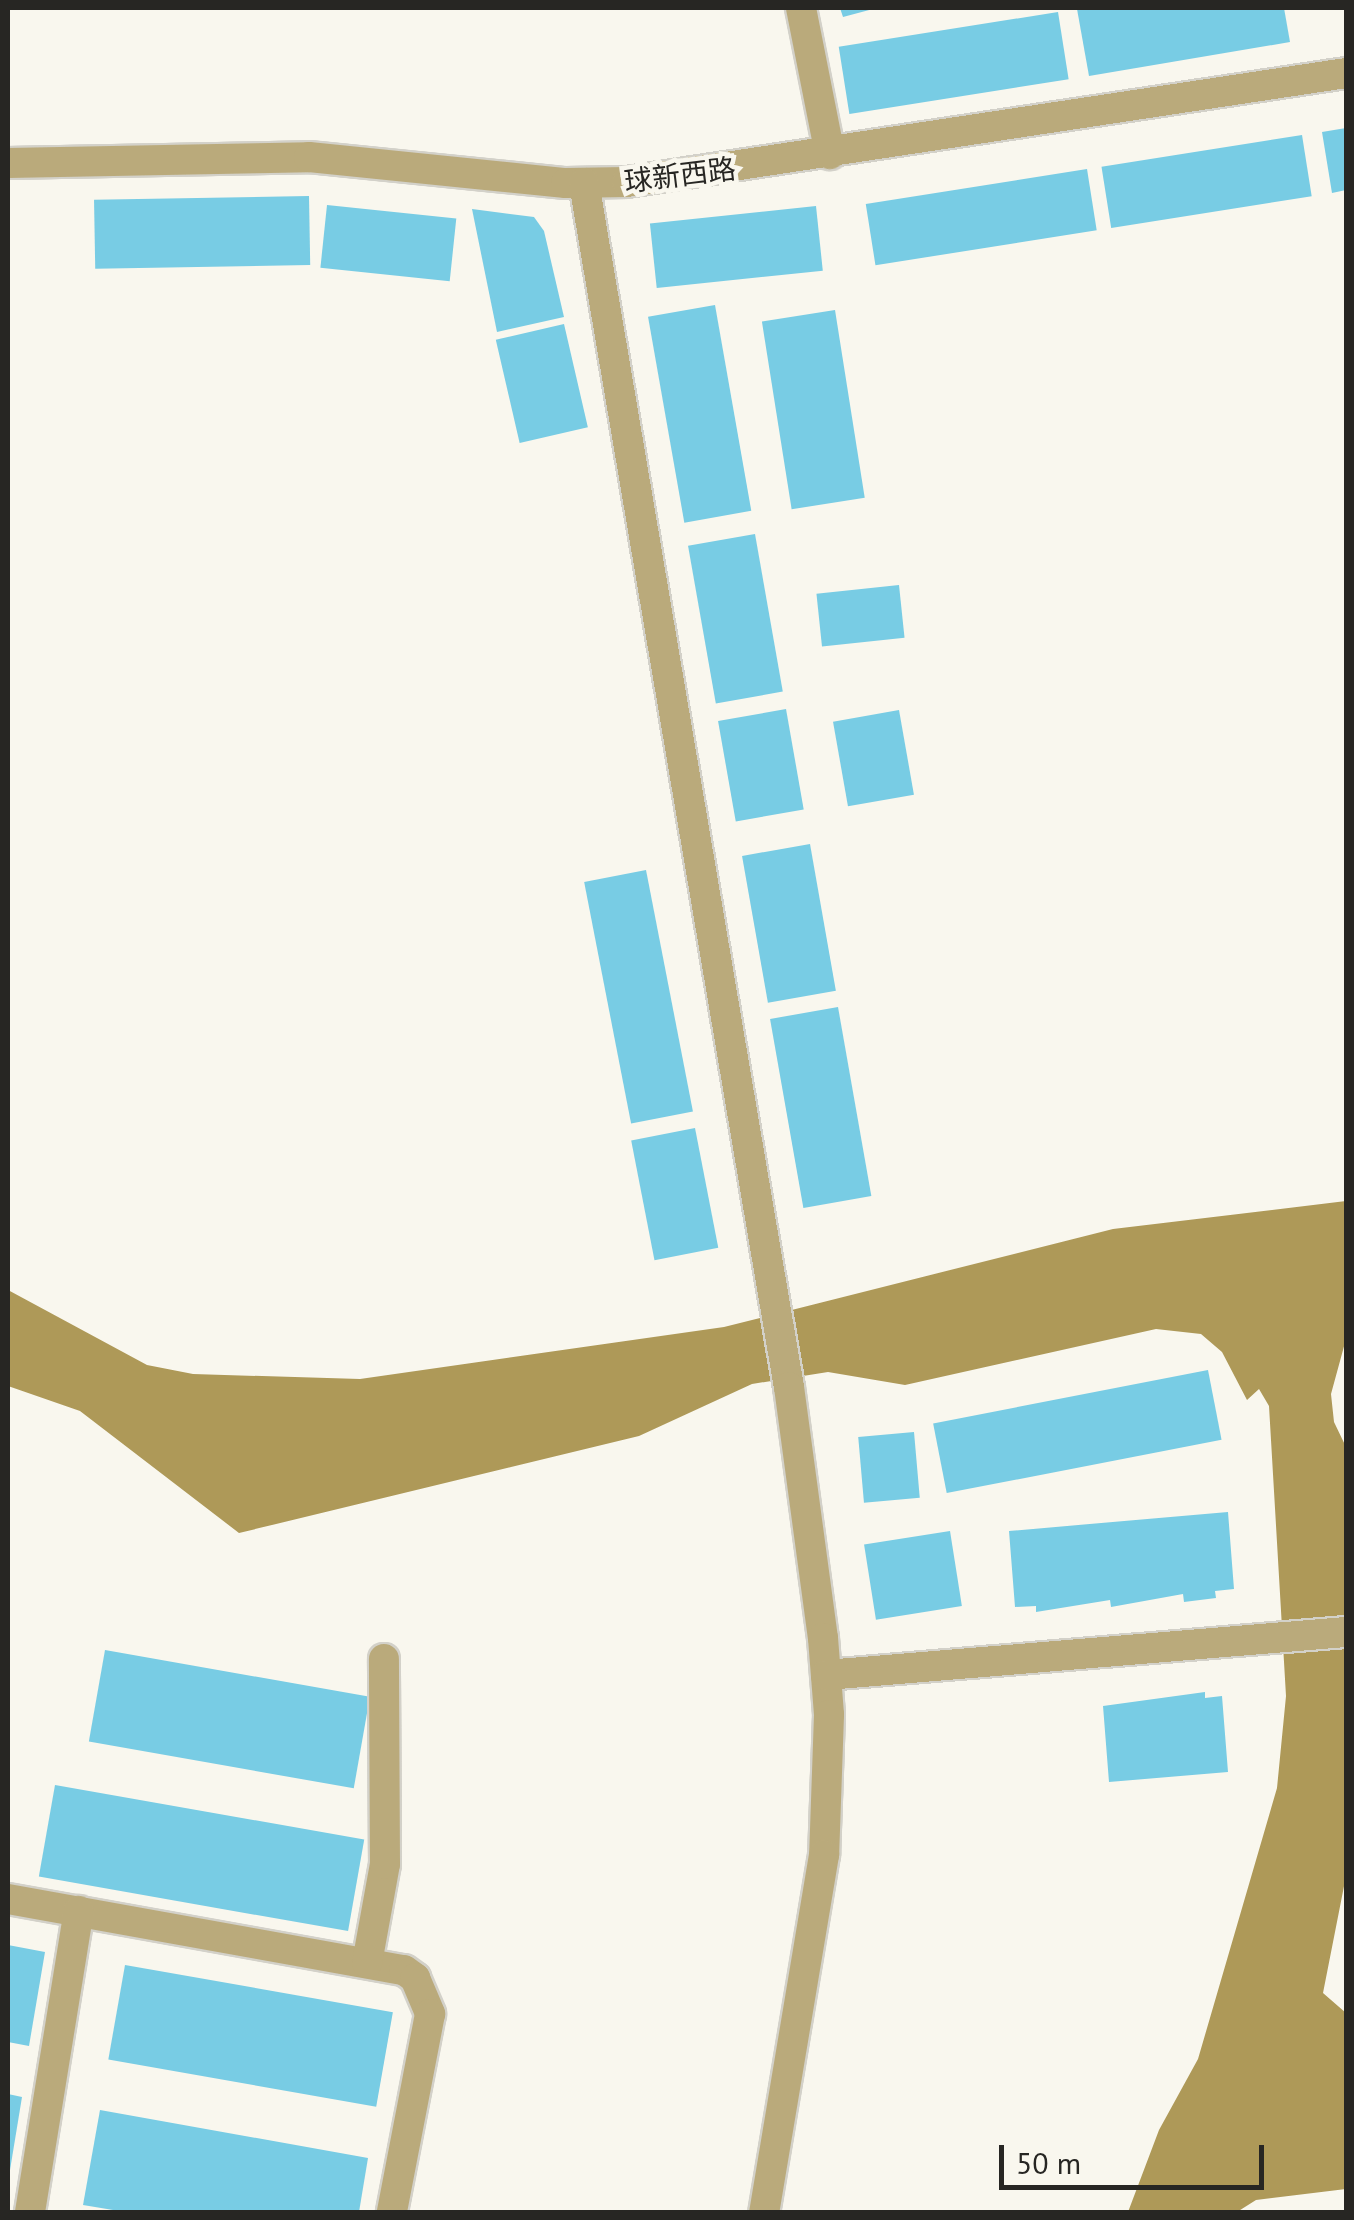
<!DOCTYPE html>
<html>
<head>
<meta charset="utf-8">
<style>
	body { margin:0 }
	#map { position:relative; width:1354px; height:2220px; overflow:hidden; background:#f9f7ee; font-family:"PT Sans","Noto Sans SC",sans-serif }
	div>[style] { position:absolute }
	.water>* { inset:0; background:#ae9958 }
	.building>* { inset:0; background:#78cce4; transform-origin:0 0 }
	.roads { filter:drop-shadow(2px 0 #d3d1c9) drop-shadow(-2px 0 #d3d1c9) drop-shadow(0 2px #d3d1c9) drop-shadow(0 -2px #d3d1c9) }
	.minor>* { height:30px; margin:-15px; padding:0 15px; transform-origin:15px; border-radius:15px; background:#baaa7b }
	span { translate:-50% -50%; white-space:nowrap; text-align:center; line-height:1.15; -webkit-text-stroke:9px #f9f7ee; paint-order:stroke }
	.street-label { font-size:28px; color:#272623 }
	.frame { position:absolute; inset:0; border:10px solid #272623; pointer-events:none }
	.scale { position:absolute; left:999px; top:2145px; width:265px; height:45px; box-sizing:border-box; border:5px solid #272623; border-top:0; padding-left:12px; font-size:30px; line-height:35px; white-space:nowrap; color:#272623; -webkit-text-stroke:8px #f9f7ee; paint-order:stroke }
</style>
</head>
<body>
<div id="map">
	<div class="water">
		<i style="clip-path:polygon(1346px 1201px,1346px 1339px,1331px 1394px,1334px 1422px,1346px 1447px,1346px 1876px,1323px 1993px,1346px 2013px,1346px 2189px,1256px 2200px,1237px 2212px,1128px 2212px,1159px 2130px,1198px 2059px,1277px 1788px,1286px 1696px,1269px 1406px,1259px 1389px,1247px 1400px,1222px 1352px,1201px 1334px,1156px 1329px,905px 1385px,828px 1372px,752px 1384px,639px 1436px,239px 1533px,80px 1411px,8px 1386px,8px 1290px,147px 1365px,193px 1374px,360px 1379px,724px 1327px,1113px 1229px)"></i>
	</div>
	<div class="building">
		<i style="clip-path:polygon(840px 8px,873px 8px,873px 9px,843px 17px)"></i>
		<i style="clip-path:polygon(1284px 8px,1290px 42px,1089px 76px,1077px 9px)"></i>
		<i style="left:1058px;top:12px;width:68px;height:222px;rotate:81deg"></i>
		<i style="clip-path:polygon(1346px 128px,1346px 190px,1332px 193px,1322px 132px)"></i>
		<i style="left:1302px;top:135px;width:62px;height:203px;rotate:81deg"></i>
		<i style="left:1087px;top:169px;width:62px;height:224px;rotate:81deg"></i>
		<i style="left:309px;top:196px;width:69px;height:215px;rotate:89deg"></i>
		<i style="left:327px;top:205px;width:130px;height:63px;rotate:6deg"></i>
		<i style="left:816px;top:206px;width:65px;height:167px;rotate:84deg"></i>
		<i style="clip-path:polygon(472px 209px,534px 217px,544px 231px,564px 317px,497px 332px)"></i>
		<i style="left:715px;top:305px;width:209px;height:68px;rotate:80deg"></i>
		<i style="left:835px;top:310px;width:190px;height:74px;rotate:81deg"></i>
		<i style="left:564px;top:324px;width:106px;height:70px;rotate:77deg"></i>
		<i style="left:755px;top:534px;width:160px;height:68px;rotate:80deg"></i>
		<i style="left:899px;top:585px;width:53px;height:83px;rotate:84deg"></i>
		<i style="left:786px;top:709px;width:102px;height:69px;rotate:80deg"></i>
		<i style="left:899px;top:710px;width:86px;height:67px;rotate:80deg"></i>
		<i style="left:810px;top:844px;width:149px;height:69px;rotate:80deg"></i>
		<i style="left:646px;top:870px;width:246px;height:63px;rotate:79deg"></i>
		<i style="left:838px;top:1007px;width:192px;height:69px;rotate:80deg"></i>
		<i style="left:695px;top:1128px;width:122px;height:65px;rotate:79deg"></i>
		<i style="left:1208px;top:1370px;width:71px;height:280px;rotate:79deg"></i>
		<i style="left:914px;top:1432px;width:66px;height:56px;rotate:85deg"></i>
		<i style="clip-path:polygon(1228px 1512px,1234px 1589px,1215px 1591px,1216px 1598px,1184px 1602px,1183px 1594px,1111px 1607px,1110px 1600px,1036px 1612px,1036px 1606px,1015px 1607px,1009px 1531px)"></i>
		<i style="left:950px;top:1531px;width:76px;height:87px;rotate:81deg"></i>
		<i style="left:105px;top:1650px;width:269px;height:93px;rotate:10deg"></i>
		<i style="clip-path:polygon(1205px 1692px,1205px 1698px,1222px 1696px,1228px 1772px,1109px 1782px,1103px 1706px)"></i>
		<i style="left:55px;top:1785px;width:314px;height:93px;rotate:10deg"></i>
		<i style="clip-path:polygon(8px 1945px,45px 1952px,29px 2046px,8px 2042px)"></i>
		<i style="left:125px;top:1965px;width:272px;height:96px;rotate:10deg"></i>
		<i style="clip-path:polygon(8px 2094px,22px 2097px,10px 2170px,8px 2170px)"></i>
		<i style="clip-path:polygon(100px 2110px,368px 2158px,359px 2212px,125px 2212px,83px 2205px)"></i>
	</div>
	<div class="roads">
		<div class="minor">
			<i style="left:801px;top:8px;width:149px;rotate:78.8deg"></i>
			<i style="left:8px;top:163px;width:301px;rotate:-1.1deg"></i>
			<i style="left:309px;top:157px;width:258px;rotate:5.8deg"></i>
			<i style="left:566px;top:183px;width:61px;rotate:-0.9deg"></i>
			<i style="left:627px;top:182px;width:727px;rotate:-8.62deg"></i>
			<i style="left:584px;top:183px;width:1221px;rotate:80.34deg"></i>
			<i style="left:789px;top:1387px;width:253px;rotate:82.3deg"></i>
			<i style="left:823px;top:1638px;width:77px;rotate:85.5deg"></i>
			<i style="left:829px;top:1715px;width:140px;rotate:92deg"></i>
			<i style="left:824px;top:1855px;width:362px;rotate:99.5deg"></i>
			<i style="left:826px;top:1675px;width:522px;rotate:-4.73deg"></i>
			<i style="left:8px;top:1899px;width:402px;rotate:10.2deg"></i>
			<i style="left:404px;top:1970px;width:14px;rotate:36deg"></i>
			<i style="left:415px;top:1978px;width:39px;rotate:67deg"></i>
			<i style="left:430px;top:2014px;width:202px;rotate:100.9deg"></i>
			<i style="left:367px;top:1963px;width:101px;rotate:-79.7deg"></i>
			<i style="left:385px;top:1864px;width:205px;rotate:-90.3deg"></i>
			<i style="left:30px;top:2212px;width:305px;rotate:-80.8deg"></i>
		</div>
	</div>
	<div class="street-label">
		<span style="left:680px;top:175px;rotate:-7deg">球新西路</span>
	</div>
	<div class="frame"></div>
	<div class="scale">50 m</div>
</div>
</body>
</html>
